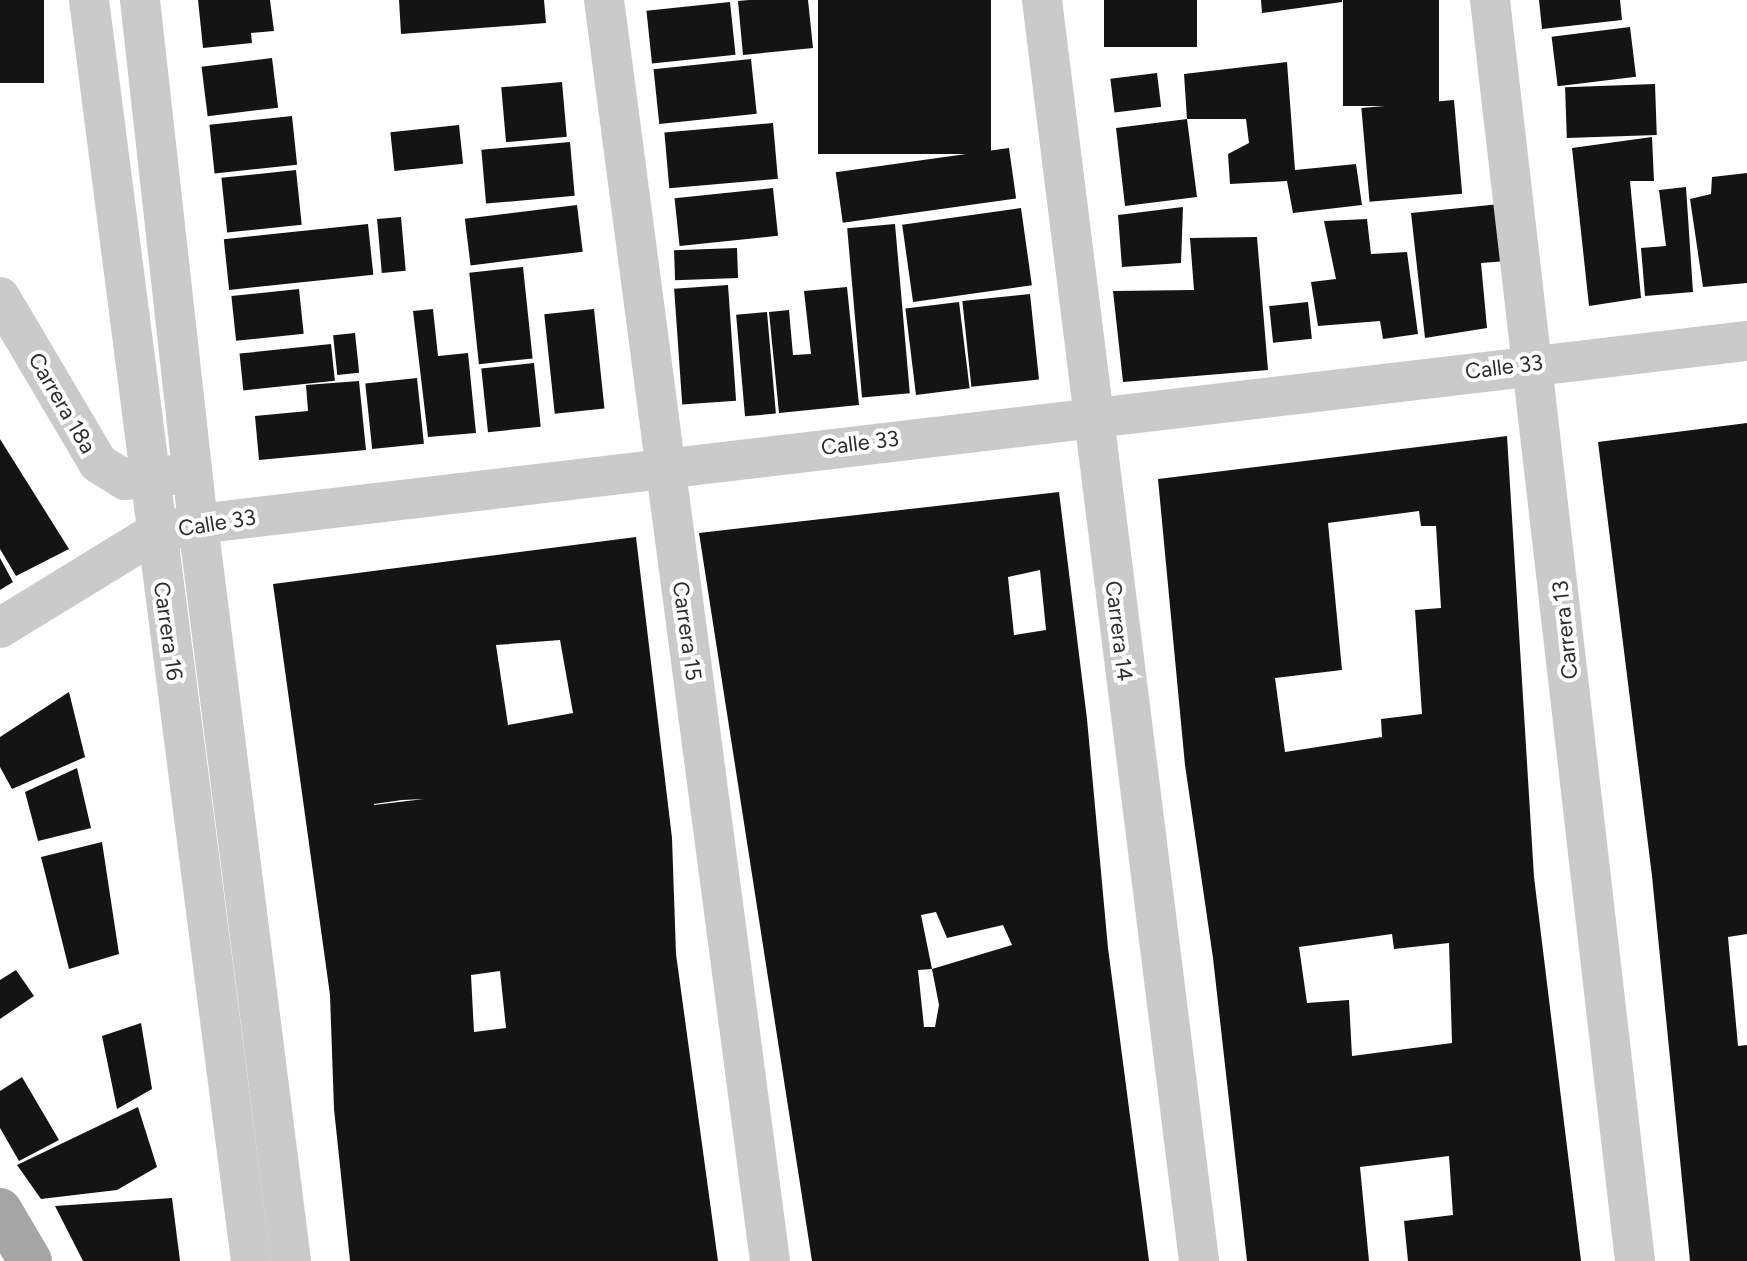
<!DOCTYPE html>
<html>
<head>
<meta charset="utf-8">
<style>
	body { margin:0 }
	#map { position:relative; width:1747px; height:1261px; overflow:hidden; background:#fff; font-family:Figtree,sans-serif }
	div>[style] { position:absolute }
	.building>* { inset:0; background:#141414; transform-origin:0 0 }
	.minor>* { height:40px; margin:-20px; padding:0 20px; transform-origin:20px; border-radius:20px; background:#cacaca }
	.major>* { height:44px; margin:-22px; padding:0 22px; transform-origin:22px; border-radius:22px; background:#a5a5a5 }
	span { translate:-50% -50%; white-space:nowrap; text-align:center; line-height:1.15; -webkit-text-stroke:8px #fff; paint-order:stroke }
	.street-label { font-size:22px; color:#2d2d2d }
</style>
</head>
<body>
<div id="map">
	<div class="building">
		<i style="left:0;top:0;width:44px;height:83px"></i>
		<i style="clip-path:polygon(198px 0,270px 0,274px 31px,251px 33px,252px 43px,203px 48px)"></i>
		<i style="clip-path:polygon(399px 0,544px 0,546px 23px,401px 34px)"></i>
		<i style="clip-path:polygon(749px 0,808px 0,813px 48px,743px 55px,738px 1px)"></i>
		<i style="left:818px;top:0;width:173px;height:154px"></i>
		<i style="left:1104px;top:0;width:93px;height:47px"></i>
		<i style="clip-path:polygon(1261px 0,1342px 0,1342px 2px,1262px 13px)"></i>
		<i style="left:1343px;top:0;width:96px;height:106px"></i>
		<i style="clip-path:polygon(1539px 0,1620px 0,1622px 20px,1542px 29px)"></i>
		<i style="left:730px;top:2px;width:53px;height:84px;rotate:84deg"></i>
		<i style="left:1630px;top:27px;width:50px;height:79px;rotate:83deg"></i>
		<i style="left:272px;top:58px;width:50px;height:71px;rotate:83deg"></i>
		<i style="left:751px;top:59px;width:55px;height:98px;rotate:84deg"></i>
		<i style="clip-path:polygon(1287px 62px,1295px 170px,1356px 164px,1362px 205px,1293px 213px,1287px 181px,1230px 184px,1228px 154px,1249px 143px,1246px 119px,1187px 119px,1197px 197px,1125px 206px,1116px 128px,1187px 119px,1184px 74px)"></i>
		<i style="left:1157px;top:73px;width:34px;height:47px;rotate:83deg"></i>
		<i style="left:562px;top:82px;width:55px;height:61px;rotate:85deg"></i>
		<i style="left:1655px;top:84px;width:51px;height:90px;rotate:88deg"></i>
		<i style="left:1454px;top:100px;width:94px;height:93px;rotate:85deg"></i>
		<i style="left:292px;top:116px;width:49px;height:83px;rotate:84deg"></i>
		<i style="left:773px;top:123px;width:56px;height:109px;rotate:85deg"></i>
		<i style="left:459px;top:125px;width:39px;height:69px;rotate:84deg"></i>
		<i style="clip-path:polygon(1652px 137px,1654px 181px,1630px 181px,1641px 298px,1589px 306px,1572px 148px)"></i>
		<i style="left:570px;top:142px;width:54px;height:89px;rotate:85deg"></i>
		<i style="left:1009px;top:148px;width:51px;height:175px;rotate:82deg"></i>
		<i style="left:296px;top:170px;width:55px;height:75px;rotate:84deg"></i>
		<i style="clip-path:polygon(1747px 173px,1747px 283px,1703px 287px,1690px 199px,1711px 194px,1712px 177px)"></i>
		<i style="clip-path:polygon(1686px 187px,1693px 292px,1645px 296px,1641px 248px,1666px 246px,1659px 190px)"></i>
		<i style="left:773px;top:188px;width:48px;height:99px;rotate:84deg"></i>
		<i style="clip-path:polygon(1500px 204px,1507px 261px,1481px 263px,1487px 328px,1425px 338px,1411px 213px)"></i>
		<i style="left:577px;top:205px;width:47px;height:113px;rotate:83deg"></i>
		<i style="clip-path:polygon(1183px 207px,1181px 263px,1122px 267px,1118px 215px)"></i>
		<i style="left:1021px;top:208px;width:78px;height:120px;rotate:82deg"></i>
		<i style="left:401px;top:217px;width:54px;height:24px;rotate:85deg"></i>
		<i style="clip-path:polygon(1367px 219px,1371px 254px,1407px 252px,1418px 334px,1383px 339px,1380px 321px,1318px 326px,1311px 282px,1336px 279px,1324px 221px)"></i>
		<i style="left:368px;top:224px;width:51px;height:145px;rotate:84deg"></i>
		<i style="left:895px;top:224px;width:170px;height:48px;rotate:85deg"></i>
		<i style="clip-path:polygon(1257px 237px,1268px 370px,1123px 382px,1113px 291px,1194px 290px,1190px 238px)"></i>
		<i style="left:737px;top:248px;width:30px;height:63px;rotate:88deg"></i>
		<i style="left:523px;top:267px;width:92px;height:54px;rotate:84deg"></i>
		<i style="left:728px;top:285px;width:116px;height:54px;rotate:86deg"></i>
		<i style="clip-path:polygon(847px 287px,859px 405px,779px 413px,769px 312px,789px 310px,793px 355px,811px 354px,804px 291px)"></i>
		<i style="left:299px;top:289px;width:45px;height:68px;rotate:84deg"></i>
		<i style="left:1030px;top:294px;width:86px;height:68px;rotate:84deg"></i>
		<i style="left:959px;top:302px;width:87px;height:54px;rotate:83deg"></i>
		<i style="left:1308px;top:302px;width:37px;height:39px;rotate:84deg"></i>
		<i style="clip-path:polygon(433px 309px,438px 356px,468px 353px,476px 433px,428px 437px,413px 311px)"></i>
		<i style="left:594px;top:309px;width:100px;height:50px;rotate:84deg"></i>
		<i style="left:767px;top:312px;width:102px;height:31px;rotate:85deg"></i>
		<i style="left:355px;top:333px;width:40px;height:22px;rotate:84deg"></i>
		<i style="left:331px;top:344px;width:37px;height:92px;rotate:84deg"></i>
		<i style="left:534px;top:363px;width:64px;height:53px;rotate:84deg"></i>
		<i style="left:417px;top:378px;width:66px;height:52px;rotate:84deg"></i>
		<i style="clip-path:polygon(359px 381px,366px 450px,259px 460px,255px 416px,308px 411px,306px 385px)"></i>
		<i style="clip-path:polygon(1747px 423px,1747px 934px,1728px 937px,1738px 1046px,1747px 1045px,1747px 1261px,1690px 1261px,1652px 876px,1598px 442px)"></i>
		<i style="clip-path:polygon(evenodd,1507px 436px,1534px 877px,1581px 1261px,1408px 1261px,1404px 1221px,1453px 1215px,1449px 1156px,1360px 1167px,1369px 1261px,1247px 1261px,1213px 958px,1185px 765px,1158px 479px,1507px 436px,1419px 511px,1421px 526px,1436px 526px,1441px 608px,1415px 610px,1422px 714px,1381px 719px,1382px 737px,1285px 752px,1275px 678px,1342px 670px,1328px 523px,1419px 511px,1507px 436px,1392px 934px,1394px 949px,1449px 943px,1452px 1043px,1352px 1056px,1349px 1000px,1307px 1003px,1299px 947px,1392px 934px)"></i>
		<i style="clip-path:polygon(0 439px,69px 549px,16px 576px,0 549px)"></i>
		<i style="clip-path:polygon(evenodd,1059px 492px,1087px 719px,1108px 948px,1149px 1261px,812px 1261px,699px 533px,1059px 492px,1040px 570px,1046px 630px,1014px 635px,1008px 577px,1040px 570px,1059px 492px,936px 912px,947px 938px,1003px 925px,1012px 945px,932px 969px,921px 915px,936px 912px,1059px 492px,932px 969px,939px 1005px,935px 1027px,924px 1027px,918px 970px,932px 969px)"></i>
		<i style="clip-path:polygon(evenodd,636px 537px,672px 838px,676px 954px,718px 1261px,350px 1261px,334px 1109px,330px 995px,273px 584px,636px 537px,560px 640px,573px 713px,508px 725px,496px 645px,560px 640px,636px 537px,424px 799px,374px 805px,374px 804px,402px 800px,424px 799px,636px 537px,500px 971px,506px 1028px,474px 1032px,471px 975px,500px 971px)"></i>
		<i style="clip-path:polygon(0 558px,13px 582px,0 590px)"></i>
		<i style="clip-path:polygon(69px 692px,85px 757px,12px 789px,0 767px,0 737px)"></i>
		<i style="clip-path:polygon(77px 768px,91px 828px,38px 841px,25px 792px)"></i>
		<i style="clip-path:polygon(102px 842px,119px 954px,69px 969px,41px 857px)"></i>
		<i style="clip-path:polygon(16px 970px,34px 996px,0 1019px,0 980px)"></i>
		<i style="clip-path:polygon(141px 1023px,152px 1089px,117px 1109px,102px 1036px)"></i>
		<i style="clip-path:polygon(22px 1077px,59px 1140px,19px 1161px,0 1128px,0 1091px)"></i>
		<i style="clip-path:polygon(138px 1107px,157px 1167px,117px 1190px,41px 1199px,17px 1165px)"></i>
		<i style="clip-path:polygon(172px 1198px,180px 1261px,83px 1261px,55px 1206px)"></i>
	</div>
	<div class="minor">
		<i style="left:89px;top:0;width:1271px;rotate:82.68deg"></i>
		<i style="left:140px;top:0;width:527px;rotate:83.68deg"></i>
		<i style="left:198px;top:524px;width:743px;rotate:82.81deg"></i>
		<i style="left:604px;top:0;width:1272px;rotate:82.5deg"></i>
		<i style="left:1042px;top:0;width:1271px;rotate:82.9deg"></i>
		<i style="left:1490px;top:0;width:1269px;rotate:83.44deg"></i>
		<i style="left:0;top:297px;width:193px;rotate:59.4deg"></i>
		<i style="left:98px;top:463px;width:32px;rotate:32deg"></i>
		<i style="left:125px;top:480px;width:48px;rotate:-5.9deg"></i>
		<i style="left:0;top:628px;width:182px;rotate:-31.5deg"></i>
		<i style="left:155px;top:533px;width:44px;rotate:-11.8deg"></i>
		<i style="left:198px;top:524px;width:1560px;rotate:-6.74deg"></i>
	</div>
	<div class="major">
		<i style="left:0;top:1210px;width:59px;rotate:59.5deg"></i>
	</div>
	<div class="street-label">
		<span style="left:1504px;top:367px;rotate:-7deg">Calle 33</span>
		<span style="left:62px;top:403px;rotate:60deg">Carrera 18a</span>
		<span style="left:860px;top:443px;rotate:-7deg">Calle 33</span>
		<span style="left:217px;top:523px;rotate:-9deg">Calle 33</span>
		<span style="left:1565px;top:630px;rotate:-96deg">Carrera 13</span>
		<span style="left:168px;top:631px;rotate:82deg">Carrera 16</span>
		<span style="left:687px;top:631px;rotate:82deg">Carrera 15</span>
		<span style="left:1119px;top:631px;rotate:83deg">Carrera 14</span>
	</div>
</div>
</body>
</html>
